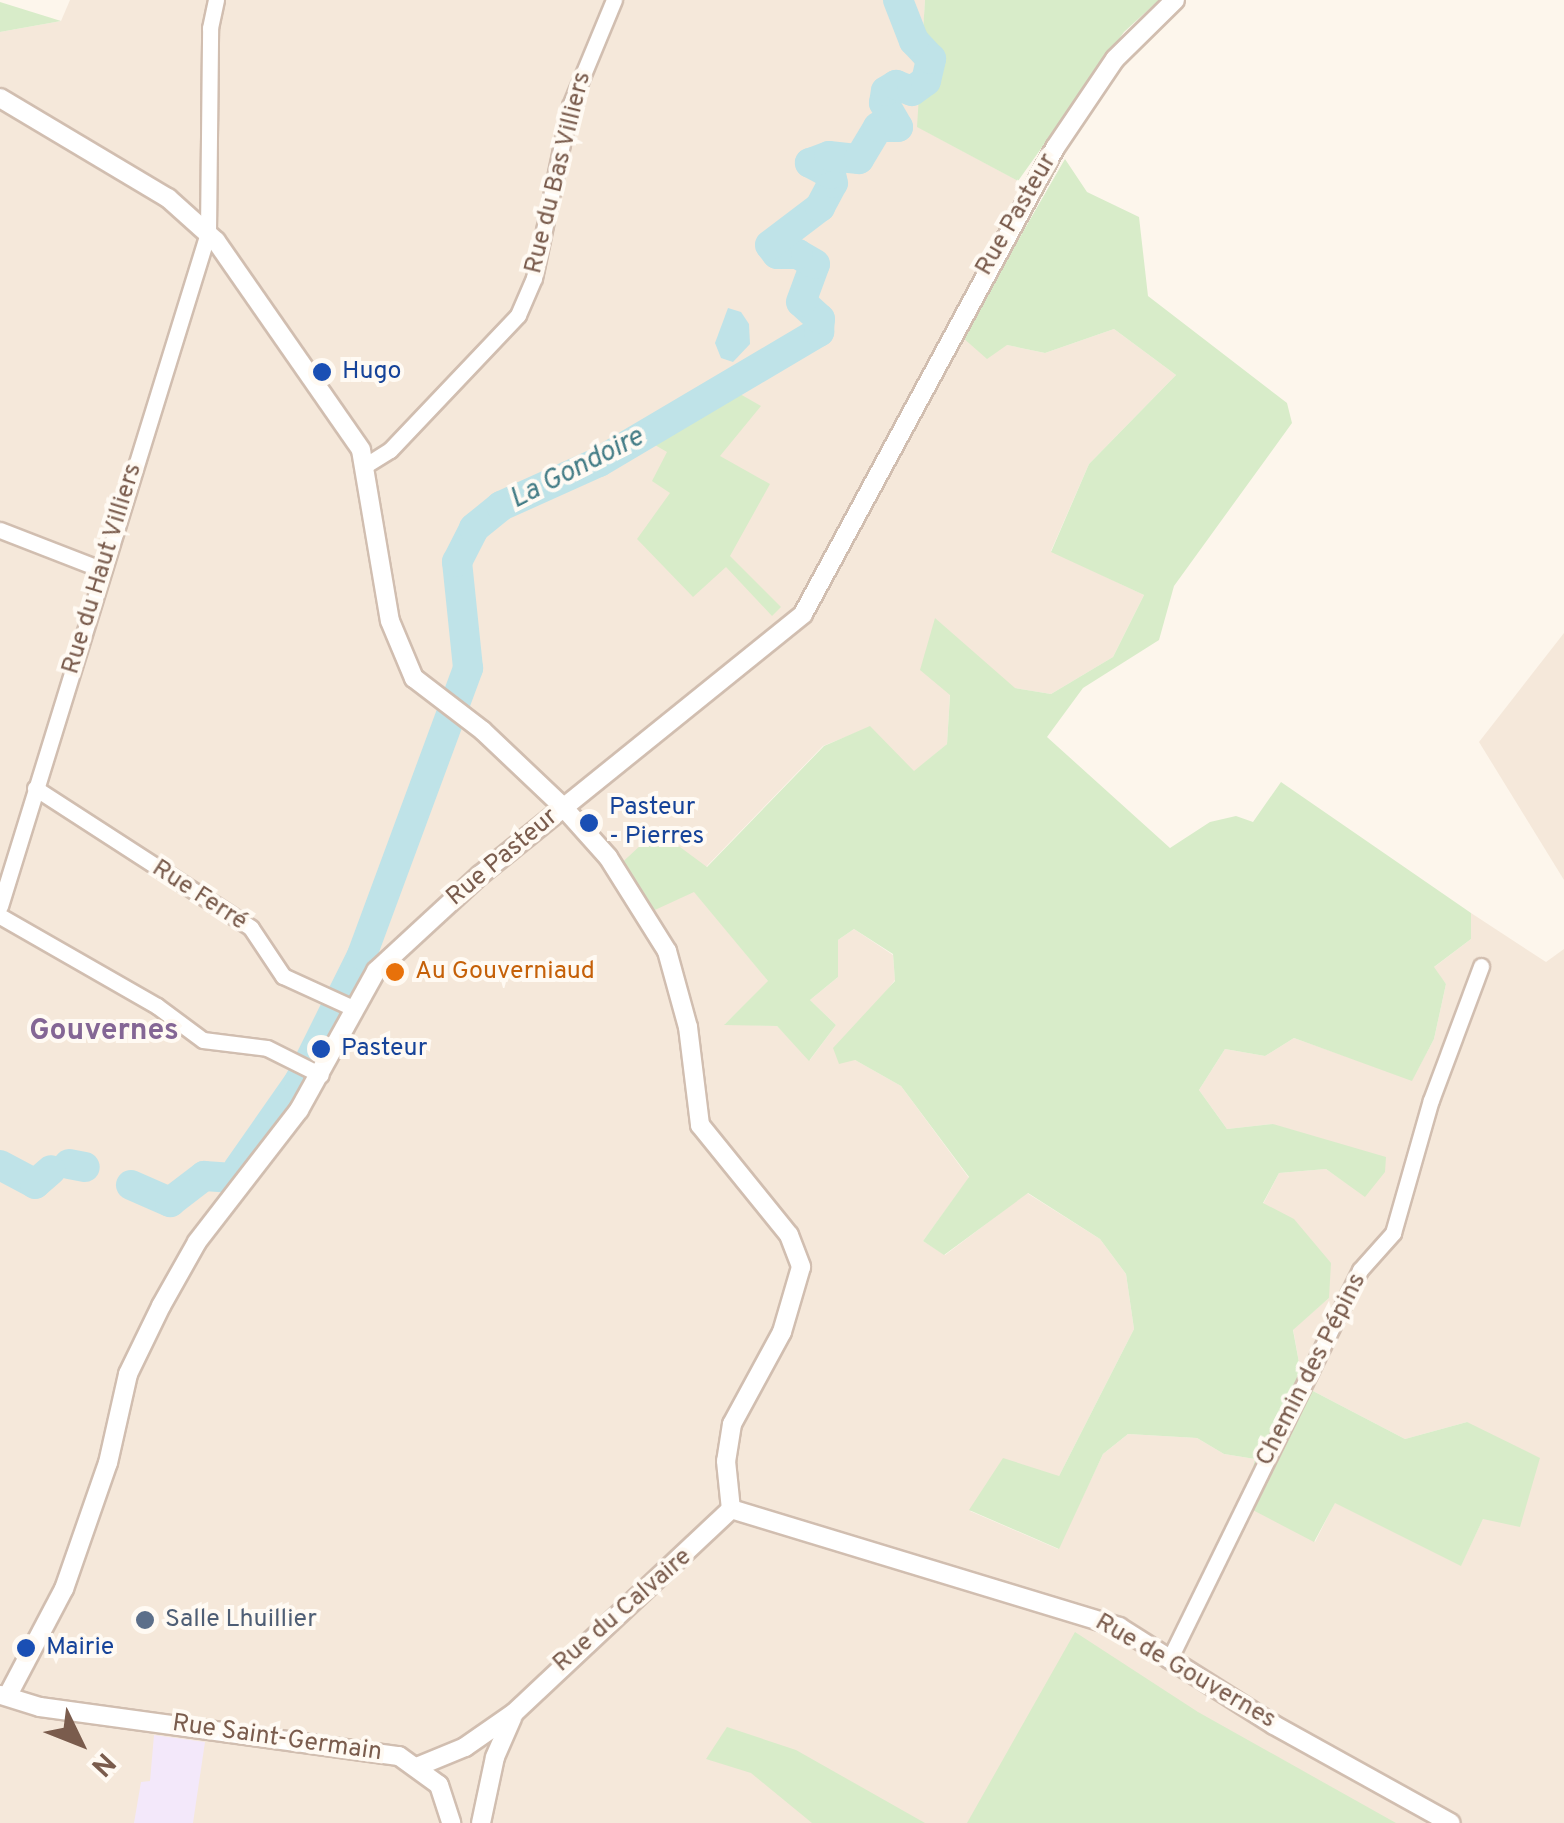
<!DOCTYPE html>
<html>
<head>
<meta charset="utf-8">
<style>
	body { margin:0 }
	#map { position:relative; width:1564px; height:1823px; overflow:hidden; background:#fdf6ec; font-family:Overpass,sans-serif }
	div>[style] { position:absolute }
	.residential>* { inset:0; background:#f5e8da }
	.education>* { inset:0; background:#f3e8fa }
	.green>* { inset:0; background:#d8ecc9 }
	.water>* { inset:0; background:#bfe3e8 }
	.river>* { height:30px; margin:-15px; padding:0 15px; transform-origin:15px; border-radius:15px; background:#bfe3e8 }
	.roads { filter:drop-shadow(2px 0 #d1beb0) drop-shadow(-2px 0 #d1beb0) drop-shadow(0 2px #d1beb0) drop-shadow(0 -2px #d1beb0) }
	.minor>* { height:15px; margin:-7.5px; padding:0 7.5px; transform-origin:7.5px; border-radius:7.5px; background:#fff }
	.tertiary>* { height:18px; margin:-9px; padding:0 9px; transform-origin:9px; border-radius:9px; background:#fff }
	.dots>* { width:28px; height:28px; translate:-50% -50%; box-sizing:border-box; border:5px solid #fffaf3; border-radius:50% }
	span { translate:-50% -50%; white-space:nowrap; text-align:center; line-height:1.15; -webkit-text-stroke:8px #fffaf3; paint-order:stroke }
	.street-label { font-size:25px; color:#7a5c4d }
	.transit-label { font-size:25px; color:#164399 }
	.left { translate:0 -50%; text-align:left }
	.food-label { font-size:25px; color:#c56008 }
	.service-label { font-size:25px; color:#4e5e75 }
	.water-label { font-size:28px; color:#437c86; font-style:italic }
	.quarter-label { font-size:30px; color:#846695; font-weight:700 }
	.north { position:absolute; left:30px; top:1693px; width:100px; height:100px; -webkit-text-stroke:8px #fffaf3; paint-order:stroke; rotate:133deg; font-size:28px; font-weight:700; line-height:40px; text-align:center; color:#7a5c4d }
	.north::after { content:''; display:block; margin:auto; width:35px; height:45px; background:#7a5c4d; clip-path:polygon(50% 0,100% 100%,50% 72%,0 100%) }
</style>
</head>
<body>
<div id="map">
	<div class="residential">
		<i style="clip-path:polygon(70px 0,925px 0,918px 127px,1041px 193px,1020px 229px,1007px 345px,1045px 353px,1114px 329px,1176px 375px,1089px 464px,1051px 551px,1144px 595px,1113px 657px,1051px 694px,1015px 688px,950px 694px,947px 744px,914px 772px,870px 727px,823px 746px,706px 867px,694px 891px,769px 982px,725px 1024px,777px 1026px,810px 1060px,836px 1025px,810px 1000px,838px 977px,838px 940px,854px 929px,893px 955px,895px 980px,857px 1029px,855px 1060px,901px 1086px,969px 1178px,923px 1241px,945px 1255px,1027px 1193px,1100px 1239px,1126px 1274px,1134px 1329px,1059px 1476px,970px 1511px,1058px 1549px,1103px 1454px,1128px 1434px,1197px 1438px,1224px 1454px,1255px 1459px,1315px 1542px,1335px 1502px,1461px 1565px,1483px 1519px,1467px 1422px,1405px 1439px,1313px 1391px,1300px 1368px,1293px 1329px,1329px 1298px,1294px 1220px,1263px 1204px,1279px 1173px,1326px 1169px,1365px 1196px,1273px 1124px,1227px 1129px,1199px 1090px,1225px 1049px,1265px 1056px,1294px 1038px,1412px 1080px,1434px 1039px,1446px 984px,1433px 968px,1471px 939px,1471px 913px,1546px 962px,1564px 949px,1564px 1823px,0 1823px,0 32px,61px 21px)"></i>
		<i style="clip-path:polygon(1564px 633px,1564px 880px,1479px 742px)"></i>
	</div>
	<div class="education">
		<i style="clip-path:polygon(154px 1735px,205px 1742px,193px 1823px,134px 1823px,141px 1782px,150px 1781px)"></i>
	</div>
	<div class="green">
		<i style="clip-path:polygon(925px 0,1159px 0,1124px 32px,1018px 181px,917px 127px)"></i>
		<i style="clip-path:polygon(0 2px,61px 21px,0 32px)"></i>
		<i style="clip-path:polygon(1065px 159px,1087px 192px,1139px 217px,1148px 296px,1287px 403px,1292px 423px,1174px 586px,1159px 640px,1083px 688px,1047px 737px,1170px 848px,1210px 822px,1236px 816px,1253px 822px,1281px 782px,1471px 913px,1471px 939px,1434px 967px,1446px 984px,1434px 1039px,1412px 1081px,1294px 1038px,1265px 1056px,1225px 1049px,1199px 1090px,1227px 1129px,1273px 1124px,1386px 1157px,1385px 1172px,1365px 1197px,1326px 1169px,1279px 1173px,1263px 1203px,1294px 1219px,1331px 1263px,1329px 1298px,1293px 1330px,1300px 1368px,1313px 1391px,1405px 1439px,1467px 1422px,1540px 1458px,1520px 1527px,1483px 1519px,1461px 1566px,1335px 1503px,1314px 1542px,1245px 1506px,1255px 1459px,1224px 1454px,1197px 1438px,1128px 1434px,1103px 1454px,1059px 1549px,969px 1510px,1003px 1458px,1059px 1476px,1134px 1329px,1126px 1274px,1100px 1239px,1028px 1193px,944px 1255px,923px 1241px,969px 1177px,901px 1086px,855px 1060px,839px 1064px,833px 1048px,895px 981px,893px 954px,854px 929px,838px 940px,838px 977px,810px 1000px,836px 1025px,809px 1061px,777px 1026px,724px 1025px,768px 981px,694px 892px,644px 915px,614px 870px,657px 830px,707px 867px,824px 746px,870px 726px,914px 771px,947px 744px,950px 695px,920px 670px,935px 618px,1015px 688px,1051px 694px,1113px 657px,1144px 595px,1051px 552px,1089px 464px,1176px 375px,1114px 329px,1045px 353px,1007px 345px,987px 359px,962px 337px)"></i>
		<i style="clip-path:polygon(733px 390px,761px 406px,720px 456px,770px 484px,730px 556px,781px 607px,772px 616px,726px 567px,693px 597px,637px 539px,670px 493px,652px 481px,667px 452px,643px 438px)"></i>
		<i style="clip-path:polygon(1075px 1632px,1198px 1712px,1396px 1823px,967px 1823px)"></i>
		<i style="clip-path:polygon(727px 1727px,796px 1750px,925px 1823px,812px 1823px,751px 1773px,706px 1759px)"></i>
	</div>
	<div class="water">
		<i style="clip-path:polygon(728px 308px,741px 312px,749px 324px,750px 344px,733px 362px,721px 358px,715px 343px)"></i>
	</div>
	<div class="river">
		<i style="left:69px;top:1164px;width:16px;rotate:11deg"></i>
		<i style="left:0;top:1165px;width:40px;rotate:28deg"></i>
		<i style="left:35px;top:1184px;width:21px;rotate:-41deg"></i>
		<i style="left:238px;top:1169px;width:106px;rotate:-55deg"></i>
		<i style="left:299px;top:1082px;width:142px;rotate:-63.6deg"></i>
		<i style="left:362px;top:955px;width:306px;rotate:-69.7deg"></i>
		<i style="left:468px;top:668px;width:107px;rotate:-95.9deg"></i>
		<i style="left:457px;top:562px;width:38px;rotate:-63deg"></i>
		<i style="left:474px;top:528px;width:35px;rotate:-39deg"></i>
		<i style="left:501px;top:506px;width:107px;rotate:-24.2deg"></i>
		<i style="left:599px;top:462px;width:256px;rotate:-30.6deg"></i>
		<i style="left:819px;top:332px;width:13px;rotate:-86deg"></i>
		<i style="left:820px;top:319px;width:25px;rotate:-138deg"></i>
		<i style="left:801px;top:302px;width:40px;rotate:-69.8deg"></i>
		<i style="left:815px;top:264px;width:20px;rotate:-150deg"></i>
		<i style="left:798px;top:254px;width:21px;rotate:180deg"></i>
		<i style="left:777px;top:254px;width:11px;rotate:-128deg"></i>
		<i style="left:770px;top:245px;width:63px;rotate:-37.2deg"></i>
		<i style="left:820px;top:207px;width:27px;rotate:-62deg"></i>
		<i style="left:833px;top:183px;width:9px;rotate:-103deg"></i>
		<i style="left:831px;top:174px;width:24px;rotate:-152deg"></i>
		<i style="left:810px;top:163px;width:20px;rotate:-20deg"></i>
		<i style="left:829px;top:156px;width:30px;rotate:6deg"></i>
		<i style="left:859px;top:159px;width:37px;rotate:-59deg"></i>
		<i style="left:878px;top:127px;width:20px"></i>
		<i style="left:898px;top:127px;width:28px;rotate:-120deg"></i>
		<i style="left:884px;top:103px;width:12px;rotate:-81deg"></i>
		<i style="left:886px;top:91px;width:12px;rotate:-31deg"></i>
		<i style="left:896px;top:85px;width:17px;rotate:21deg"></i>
		<i style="left:912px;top:91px;width:17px;rotate:-36deg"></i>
		<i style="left:926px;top:81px;width:23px;rotate:-77deg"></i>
		<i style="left:931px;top:59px;width:25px;rotate:-133deg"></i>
		<i style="left:914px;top:41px;width:44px;rotate:-111.3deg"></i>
		<i style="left:131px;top:1185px;width:43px;rotate:23.6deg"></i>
		<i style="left:170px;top:1202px;width:43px;rotate:-37.4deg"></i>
		<i style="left:204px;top:1176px;width:26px;rotate:4deg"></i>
	</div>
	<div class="roads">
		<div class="minor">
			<i style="left:366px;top:465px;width:28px;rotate:-32deg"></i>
			<i style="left:390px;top:450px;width:186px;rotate:-46.5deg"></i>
			<i style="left:518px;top:315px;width:40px;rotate:-66.6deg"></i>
			<i style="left:534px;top:278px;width:176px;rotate:-78.2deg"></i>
			<i style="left:570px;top:106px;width:115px;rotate:-67.5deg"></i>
			<i style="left:0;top:530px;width:110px;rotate:21.2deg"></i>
			<i style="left:35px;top:788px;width:257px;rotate:32.9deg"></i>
			<i style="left:251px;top:928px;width:58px;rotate:56.3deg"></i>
			<i style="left:283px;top:976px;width:77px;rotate:24.6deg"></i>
			<i style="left:0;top:906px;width:704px;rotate:-72.83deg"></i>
			<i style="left:208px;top:233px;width:205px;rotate:-89.4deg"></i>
			<i style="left:210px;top:28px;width:29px;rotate:-78deg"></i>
			<i style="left:0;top:916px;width:181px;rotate:29.8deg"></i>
			<i style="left:157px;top:1006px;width:57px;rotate:36.5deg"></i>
			<i style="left:203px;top:1040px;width:64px;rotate:7.1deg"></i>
			<i style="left:267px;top:1048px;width:60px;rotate:26.6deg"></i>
			<i style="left:1169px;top:1660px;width:434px;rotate:-63.9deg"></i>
			<i style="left:1360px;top:1270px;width:50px;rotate:-48.3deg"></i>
			<i style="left:1393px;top:1233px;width:138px;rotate:-74.1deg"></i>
			<i style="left:1431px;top:1100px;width:143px;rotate:-69.5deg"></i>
		</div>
		<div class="tertiary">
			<i style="left:0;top:98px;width:196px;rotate:30.8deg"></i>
			<i style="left:168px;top:198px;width:64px;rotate:41.9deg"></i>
			<i style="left:216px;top:241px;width:254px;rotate:55.2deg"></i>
			<i style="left:361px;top:450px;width:173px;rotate:80.4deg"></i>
			<i style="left:390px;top:621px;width:62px;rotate:67.2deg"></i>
			<i style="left:414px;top:678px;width:87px;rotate:37.5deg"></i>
			<i style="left:483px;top:731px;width:112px;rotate:43.5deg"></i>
			<i style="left:564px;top:808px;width:66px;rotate:48.1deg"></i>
			<i style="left:608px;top:857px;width:111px;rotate:57.9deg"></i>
			<i style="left:667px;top:951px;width:79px;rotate:74.6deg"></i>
			<i style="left:688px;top:1027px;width:99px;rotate:83deg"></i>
			<i style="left:700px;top:1125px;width:141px;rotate:51deg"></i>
			<i style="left:789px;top:1235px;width:34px;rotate:69deg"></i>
			<i style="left:801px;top:1267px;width:68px;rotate:106.3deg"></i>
			<i style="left:782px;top:1332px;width:105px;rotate:118.5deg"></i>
			<i style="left:732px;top:1424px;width:37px;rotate:99deg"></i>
			<i style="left:726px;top:1461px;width:48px;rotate:84.1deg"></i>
			<i style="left:731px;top:1509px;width:406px;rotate:16.9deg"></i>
			<i style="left:1119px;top:1627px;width:183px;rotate:32.3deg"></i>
			<i style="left:1274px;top:1725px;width:202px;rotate:29deg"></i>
			<i style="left:1px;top:1695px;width:41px;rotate:17.1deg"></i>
			<i style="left:40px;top:1707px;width:362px;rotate:7.8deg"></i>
			<i style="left:399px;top:1756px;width:49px;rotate:35.9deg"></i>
			<i style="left:439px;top:1785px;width:40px;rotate:72deg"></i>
			<i style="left:8px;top:1695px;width:120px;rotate:-62.2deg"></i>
			<i style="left:64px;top:1589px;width:133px;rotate:-70.8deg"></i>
			<i style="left:108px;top:1463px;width:91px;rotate:-77.3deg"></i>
			<i style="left:128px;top:1374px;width:76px;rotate:-64.1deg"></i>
			<i style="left:161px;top:1306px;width:73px;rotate:-60.6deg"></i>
			<i style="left:197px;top:1242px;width:167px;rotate:-52.3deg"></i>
			<i style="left:299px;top:1110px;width:159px;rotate:-61deg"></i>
			<i style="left:376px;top:971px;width:142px;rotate:-42.7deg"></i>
			<i style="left:480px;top:875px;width:415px;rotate:-38.9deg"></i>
			<i style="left:803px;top:614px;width:530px;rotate:-61.6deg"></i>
			<i style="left:1055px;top:148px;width:107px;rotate:-56deg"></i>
			<i style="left:1115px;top:59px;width:84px;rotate:-44.5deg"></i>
			<i style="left:419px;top:1766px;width:50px;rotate:-22.4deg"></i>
			<i style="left:465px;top:1747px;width:60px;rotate:-34.8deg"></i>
			<i style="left:514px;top:1713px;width:298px;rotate:-43.2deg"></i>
			<i style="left:481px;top:1823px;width:67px;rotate:-78deg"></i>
			<i style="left:495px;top:1757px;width:43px;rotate:-66.4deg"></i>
		</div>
	</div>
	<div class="dots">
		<i style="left:322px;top:372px;background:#1a4fb4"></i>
		<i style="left:589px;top:823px;background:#1a4fb4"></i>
		<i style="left:395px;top:972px;background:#e8710a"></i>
		<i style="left:321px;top:1049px;background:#1a4fb4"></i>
		<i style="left:145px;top:1620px;background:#5c6f8a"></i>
		<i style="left:26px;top:1648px;background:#1a4fb4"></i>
	</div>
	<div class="street-label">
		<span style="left:559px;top:173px;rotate:-76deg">Rue du Bas Villiers</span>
		<span style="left:1017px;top:215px;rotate:-60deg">Rue Pasteur</span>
		<span style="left:103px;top:569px;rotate:-73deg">Rue du Haut Villiers</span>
		<span style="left:503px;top:858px;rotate:-40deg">Rue Pasteur</span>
		<span style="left:199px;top:896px;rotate:33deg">Rue Ferré</span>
		<span style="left:1312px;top:1370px;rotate:-63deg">Chemin des Pépins</span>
		<span style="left:623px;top:1611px;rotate:-41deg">Rue du Calvaire</span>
		<span style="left:1185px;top:1672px;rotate:30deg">Rue de Gouvernes</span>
		<span style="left:277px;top:1739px;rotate:8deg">Rue Saint-Germain</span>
	</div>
	<div class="transit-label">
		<span class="left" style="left:342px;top:372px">Hugo</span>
		<span class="left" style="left:609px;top:823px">Pasteur<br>- Pierres</span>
		<span class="left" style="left:341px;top:1049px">Pasteur</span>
		<span class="left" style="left:46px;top:1648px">Mairie</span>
	</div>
	<div class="food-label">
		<span class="left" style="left:415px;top:972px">Au Gouverniaud</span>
	</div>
	<div class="service-label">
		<span class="left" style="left:165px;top:1620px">Salle Lhuillier</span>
	</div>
	<div class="water-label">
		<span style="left:577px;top:469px;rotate:-27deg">La Gondoire</span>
	</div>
	<div class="quarter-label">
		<span style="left:104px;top:1032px">Gouvernes</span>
	</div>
	<div class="north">N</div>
</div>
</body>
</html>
